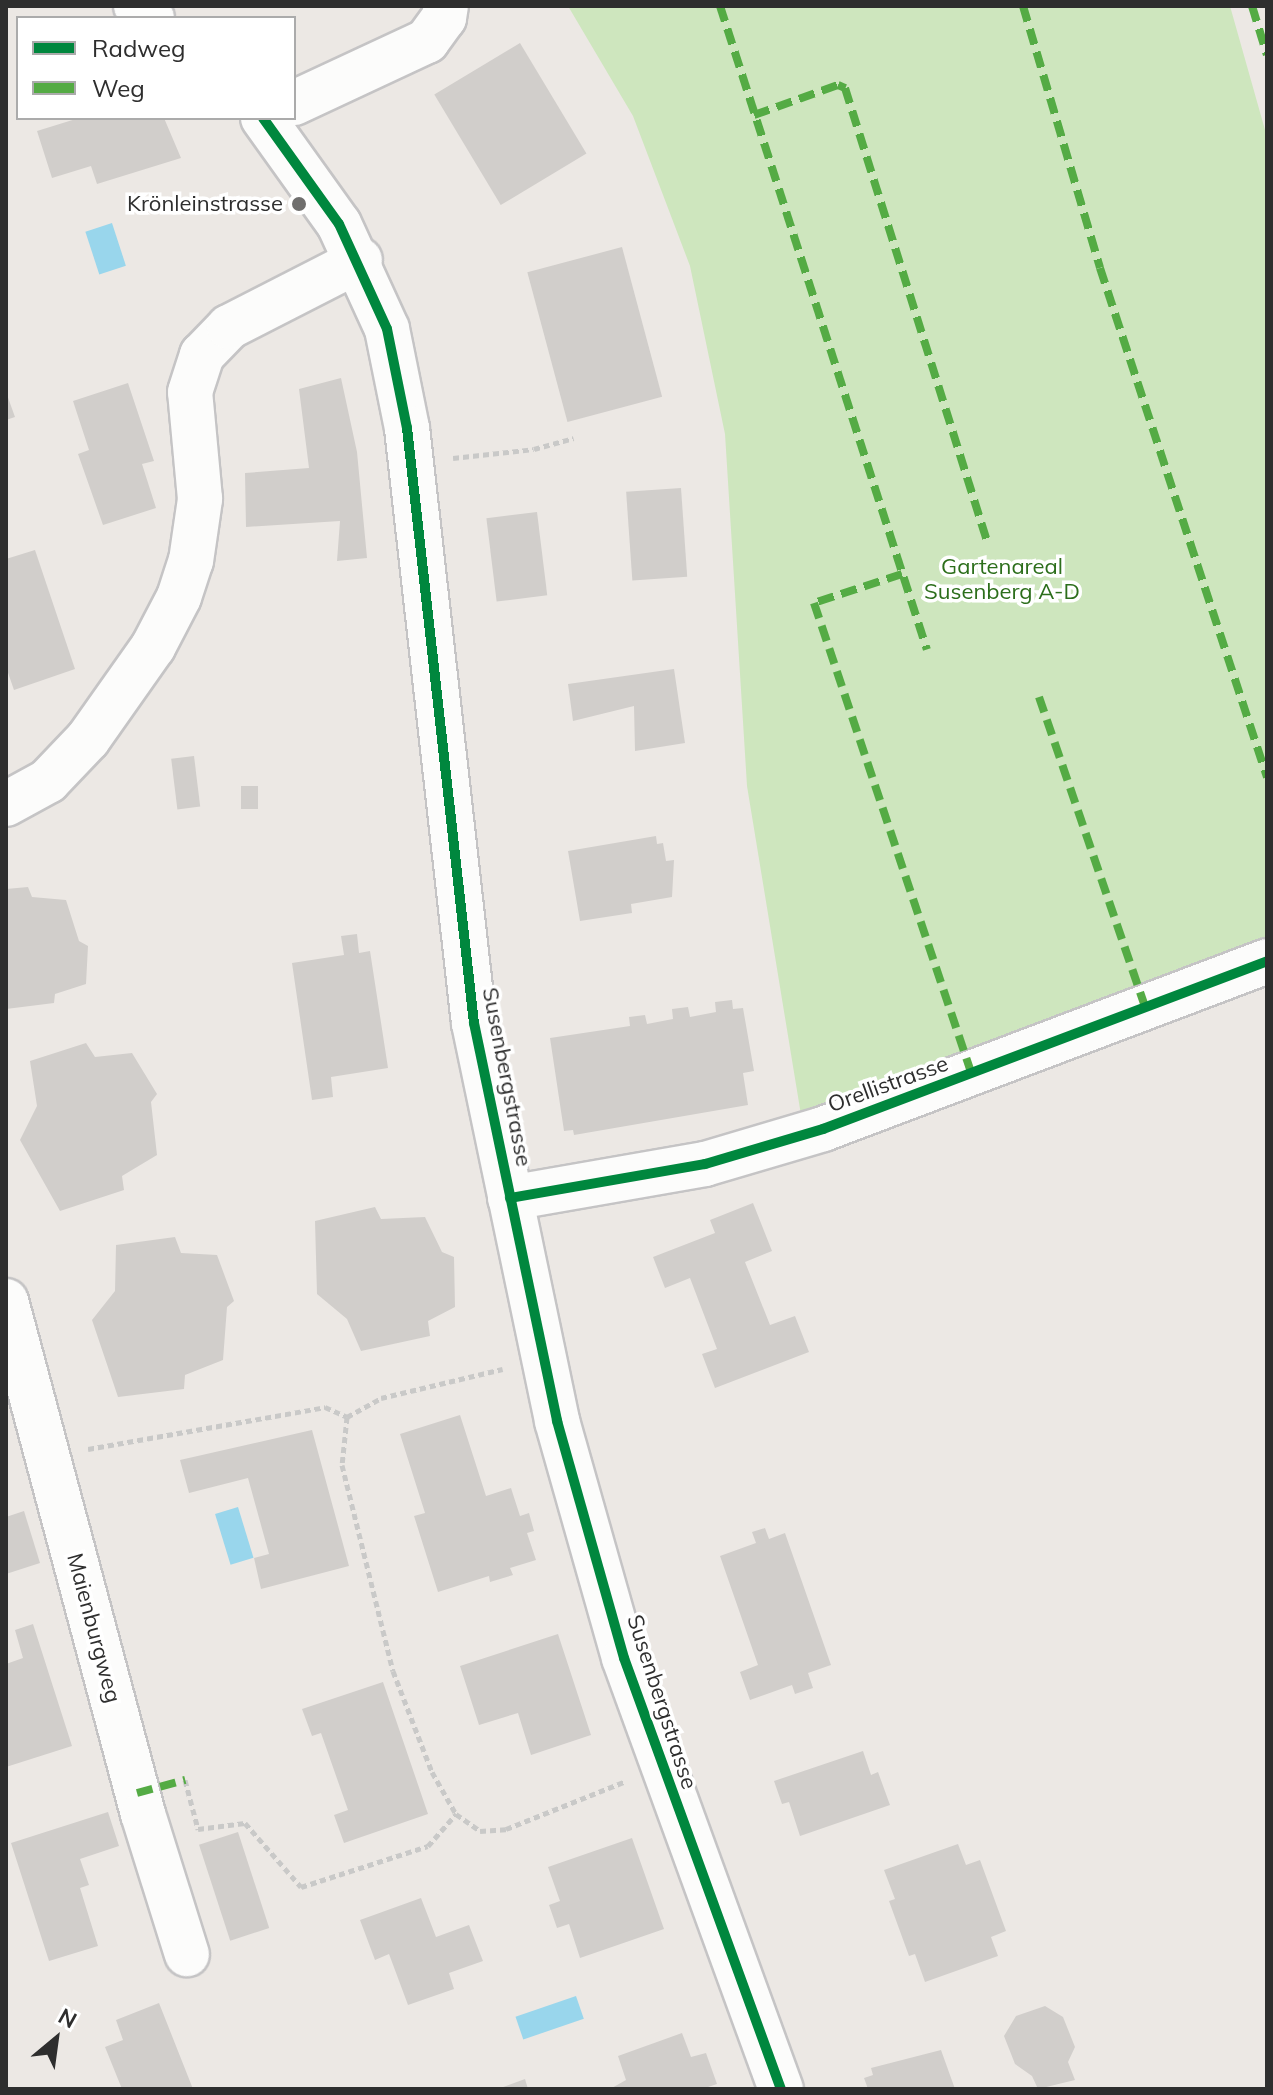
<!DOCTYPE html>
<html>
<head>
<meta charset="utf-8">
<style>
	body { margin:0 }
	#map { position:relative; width:1273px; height:2095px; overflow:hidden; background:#ece8e4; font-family:Mulish,sans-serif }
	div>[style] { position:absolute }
	.green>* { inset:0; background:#cee6be }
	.water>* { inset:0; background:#99d6ec; transform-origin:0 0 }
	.building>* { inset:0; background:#d1cecb; transform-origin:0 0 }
	.path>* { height:5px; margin-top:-2.5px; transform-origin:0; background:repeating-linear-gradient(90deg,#c9c9c8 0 6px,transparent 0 10px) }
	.roads { filter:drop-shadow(2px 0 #c5c4c5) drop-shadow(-2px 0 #c5c4c5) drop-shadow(0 2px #c5c4c5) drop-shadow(0 -2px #c5c4c5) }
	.minor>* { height:44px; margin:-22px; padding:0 22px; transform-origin:22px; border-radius:22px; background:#fcfcfb }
	.quiet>* { height:8px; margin-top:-4px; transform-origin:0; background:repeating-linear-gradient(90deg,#54ab44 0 16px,transparent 0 24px) }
	.cycleway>* { height:10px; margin:-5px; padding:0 5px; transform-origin:5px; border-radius:5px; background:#00873e }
	.dots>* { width:22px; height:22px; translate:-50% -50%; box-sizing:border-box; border:4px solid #fff; border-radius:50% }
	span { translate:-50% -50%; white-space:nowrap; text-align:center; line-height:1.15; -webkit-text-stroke:7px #fff; paint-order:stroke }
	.poi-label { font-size:22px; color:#2e2e2e }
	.right { translate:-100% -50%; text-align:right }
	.park-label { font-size:22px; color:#2c6e1b }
	.street-label { font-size:22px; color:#2e2e2e }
	.frame { position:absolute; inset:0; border:8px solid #2e2e2e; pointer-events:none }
	.legend { position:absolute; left:16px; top:16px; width:280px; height:104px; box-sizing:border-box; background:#fff; border:2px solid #ababab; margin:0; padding:10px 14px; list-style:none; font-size:24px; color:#2e2e2e }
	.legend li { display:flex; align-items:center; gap:16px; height:40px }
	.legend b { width:40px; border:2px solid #ababab }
	.north { position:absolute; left:16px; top:1999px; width:80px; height:80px; -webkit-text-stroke:6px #fff; paint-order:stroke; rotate:29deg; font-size:22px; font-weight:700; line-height:32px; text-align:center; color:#2e2e2e }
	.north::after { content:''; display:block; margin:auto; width:28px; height:36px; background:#2e2e2e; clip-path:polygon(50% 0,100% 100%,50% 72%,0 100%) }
</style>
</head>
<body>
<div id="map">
	<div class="green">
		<i style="clip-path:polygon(568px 6px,1230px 6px,1267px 137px,1267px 950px,802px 1121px,747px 786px,725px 434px,690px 266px,633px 116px)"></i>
	</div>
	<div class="water">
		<i style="left:112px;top:223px;width:45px;height:28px;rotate:72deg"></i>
		<i style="left:238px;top:1507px;width:53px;height:24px;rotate:73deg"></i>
		<i style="left:576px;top:1996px;width:24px;height:64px;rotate:71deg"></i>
	</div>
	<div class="building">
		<i style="left:520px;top:43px;width:129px;height:100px;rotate:59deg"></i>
		<i style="clip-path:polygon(79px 118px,164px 118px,181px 158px,97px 184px,91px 166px,52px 178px,37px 131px)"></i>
		<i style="left:622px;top:247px;width:155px;height:98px;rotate:75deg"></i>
		<i style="clip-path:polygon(341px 378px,357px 452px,367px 558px,337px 561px,340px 521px,246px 527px,245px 473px,309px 468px,299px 389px)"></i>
		<i style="clip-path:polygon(128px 383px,154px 461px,142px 464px,156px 508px,103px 525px,78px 454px,89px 450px,73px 401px)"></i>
		<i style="clip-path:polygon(6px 392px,15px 417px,6px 420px)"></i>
		<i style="left:681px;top:488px;width:89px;height:55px;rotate:86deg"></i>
		<i style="left:537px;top:512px;width:84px;height:51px;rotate:83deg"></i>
		<i style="clip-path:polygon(35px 550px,75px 669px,14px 690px,6px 667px,6px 559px)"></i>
		<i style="clip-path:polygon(674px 669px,685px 743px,635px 751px,634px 706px,573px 721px,568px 684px)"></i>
		<i style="left:194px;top:756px;width:51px;height:23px;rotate:83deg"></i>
		<i style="left:241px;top:786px;width:17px;height:23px"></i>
		<i style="clip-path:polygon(656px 836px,657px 844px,663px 843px,666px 861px,674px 860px,672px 897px,631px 904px,632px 913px,580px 921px,568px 851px)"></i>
		<i style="clip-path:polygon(28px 887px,32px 897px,66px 900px,79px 941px,88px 946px,86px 984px,55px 994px,54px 1003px,6px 1009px,6px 889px)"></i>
		<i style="clip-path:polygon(357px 934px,359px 953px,370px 951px,388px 1068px,331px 1077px,333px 1097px,312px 1100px,292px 963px,344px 955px,341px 936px)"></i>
		<i style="clip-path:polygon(732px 1000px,733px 1009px,743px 1008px,754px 1071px,743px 1073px,748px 1105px,574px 1135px,573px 1130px,564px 1131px,550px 1038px,630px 1026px,629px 1017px,645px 1015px,647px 1024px,673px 1019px,672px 1009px,688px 1007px,690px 1017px,716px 1012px,715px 1002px)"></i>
		<i style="clip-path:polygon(86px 1043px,95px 1057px,132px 1053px,157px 1094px,151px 1102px,157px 1155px,122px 1176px,124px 1190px,60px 1211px,20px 1140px,37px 1106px,30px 1061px)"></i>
		<i style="clip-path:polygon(753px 1203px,772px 1251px,745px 1262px,770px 1325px,795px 1316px,809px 1352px,715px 1388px,702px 1354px,717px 1349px,690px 1278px,665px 1288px,653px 1257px,715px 1233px,710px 1220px)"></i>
		<i style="clip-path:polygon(375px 1207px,381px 1219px,425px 1217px,442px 1252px,454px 1257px,455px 1307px,428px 1321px,430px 1336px,361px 1351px,347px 1319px,317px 1294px,315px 1221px)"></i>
		<i style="clip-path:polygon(175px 1237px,181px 1253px,217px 1255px,234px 1301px,227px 1307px,223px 1360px,185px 1375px,184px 1389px,118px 1397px,92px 1320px,115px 1291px,116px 1245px)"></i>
		<i style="clip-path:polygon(460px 1415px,486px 1496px,511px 1488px,520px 1516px,529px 1513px,534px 1531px,527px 1533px,536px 1560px,510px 1568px,513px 1575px,490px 1582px,489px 1576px,438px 1592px,414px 1516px,425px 1513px,400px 1434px)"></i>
		<i style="clip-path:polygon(312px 1430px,349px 1566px,261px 1589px,254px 1558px,269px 1554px,248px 1478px,189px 1493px,180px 1460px)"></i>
		<i style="clip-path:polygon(24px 1511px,40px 1563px,6px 1574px,6px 1517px)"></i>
		<i style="clip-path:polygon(765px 1528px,769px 1539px,785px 1533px,831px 1665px,808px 1673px,813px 1688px,795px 1694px,792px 1685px,750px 1700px,740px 1672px,758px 1665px,720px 1556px,756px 1543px,752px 1532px)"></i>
		<i style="clip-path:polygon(33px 1624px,72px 1746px,6px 1767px,6px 1664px,23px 1658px,15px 1630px)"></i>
		<i style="clip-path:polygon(558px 1634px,591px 1735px,531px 1755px,518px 1713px,479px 1725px,460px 1666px)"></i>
		<i style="clip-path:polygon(383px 1682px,428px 1814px,344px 1843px,334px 1815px,348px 1810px,321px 1733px,312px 1736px,302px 1709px)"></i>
		<i style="clip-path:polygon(863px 1751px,871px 1775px,878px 1772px,890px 1805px,800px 1836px,789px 1802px,782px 1804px,774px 1781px)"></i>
		<i style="clip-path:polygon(108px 1812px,119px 1846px,80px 1859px,89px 1885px,80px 1888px,98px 1946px,49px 1961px,11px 1843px)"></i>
		<i style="left:238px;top:1832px;width:101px;height:41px;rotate:72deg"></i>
		<i style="clip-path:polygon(632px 1838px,664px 1929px,580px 1958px,569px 1924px,557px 1928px,549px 1905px,560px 1901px,548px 1867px)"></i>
		<i style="clip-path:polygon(958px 1844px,966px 1865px,980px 1860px,1006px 1931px,991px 1937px,998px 1956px,925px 1982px,915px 1954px,909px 1956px,889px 1901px,895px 1899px,884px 1870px)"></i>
		<i style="clip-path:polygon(421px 1898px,436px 1937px,469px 1925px,483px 1961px,449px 1973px,454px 1989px,408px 2005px,389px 1954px,375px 1960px,360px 1920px)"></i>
		<i style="clip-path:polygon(159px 2003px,193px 2089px,122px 2089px,105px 2047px,123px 2040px,116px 2020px)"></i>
		<i style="clip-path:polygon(1045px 2006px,1063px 2017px,1075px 2047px,1068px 2062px,1075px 2080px,1038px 2089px,1032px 2076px,1015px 2064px,1004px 2036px,1016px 2016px)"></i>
		<i style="clip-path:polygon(682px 2033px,691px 2057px,706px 2053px,717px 2084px,702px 2089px,610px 2089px,626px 2080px,618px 2056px)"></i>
		<i style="clip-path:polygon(941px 2050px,955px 2089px,868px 2089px,864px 2078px,873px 2075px,871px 2068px)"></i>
		<i style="clip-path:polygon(525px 2079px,528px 2089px,498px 2089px)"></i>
	</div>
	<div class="path">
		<i style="left:453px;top:458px;width:81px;rotate:-6.3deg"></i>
		<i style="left:534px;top:449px;width:41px;rotate:-15.4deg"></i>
		<i style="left:347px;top:1417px;width:48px;rotate:95.9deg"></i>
		<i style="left:342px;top:1465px;width:212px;rotate:76.1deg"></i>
		<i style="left:393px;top:1671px;width:108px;rotate:68.9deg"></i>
		<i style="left:432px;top:1772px;width:48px;rotate:60.3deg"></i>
		<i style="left:456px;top:1814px;width:29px;rotate:35deg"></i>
		<i style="left:480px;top:1831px;width:26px;rotate:-4deg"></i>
		<i style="left:506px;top:1829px;width:129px;rotate:-21.8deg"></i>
		<i style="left:88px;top:1449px;width:241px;rotate:-10deg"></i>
		<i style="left:325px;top:1407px;width:24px;rotate:24deg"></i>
		<i style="left:347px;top:1417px;width:39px;rotate:-29deg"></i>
		<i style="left:381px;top:1398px;width:125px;rotate:-13.4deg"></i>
		<i style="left:185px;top:1780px;width:51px;rotate:75.1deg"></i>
		<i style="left:198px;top:1829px;width:47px;rotate:-7.3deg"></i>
		<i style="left:245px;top:1823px;width:85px;rotate:48.8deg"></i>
		<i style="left:301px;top:1887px;width:133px;rotate:-17.9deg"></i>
		<i style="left:428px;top:1846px;width:43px;rotate:-48.8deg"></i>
	</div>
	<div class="roads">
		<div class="minor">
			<i style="left:136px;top:6px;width:20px;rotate:37deg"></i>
			<i style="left:294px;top:103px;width:147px;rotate:-25deg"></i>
			<i style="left:427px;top:41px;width:29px;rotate:-54deg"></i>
			<i style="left:444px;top:18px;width:12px;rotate:-81deg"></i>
			<i style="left:263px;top:118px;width:130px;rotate:54.4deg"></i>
			<i style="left:339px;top:224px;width:115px;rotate:65.4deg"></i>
			<i style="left:387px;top:329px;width:101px;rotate:78.6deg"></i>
			<i style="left:407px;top:428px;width:599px;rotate:83.58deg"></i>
			<i style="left:474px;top:1023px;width:407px;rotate:78.2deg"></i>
			<i style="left:557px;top:1421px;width:246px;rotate:74.2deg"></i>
			<i style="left:624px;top:1658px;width:459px;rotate:70deg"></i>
			<i style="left:6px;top:804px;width:48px;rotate:-28.7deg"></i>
			<i style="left:48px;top:781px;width:58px;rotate:-46.4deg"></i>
			<i style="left:88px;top:739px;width:113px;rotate:-54.8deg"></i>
			<i style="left:153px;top:647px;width:56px;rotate:-62.5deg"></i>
			<i style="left:179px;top:597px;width:38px;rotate:-72deg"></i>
			<i style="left:191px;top:561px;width:63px;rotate:-81.7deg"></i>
			<i style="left:200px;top:499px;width:107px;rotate:-95.3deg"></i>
			<i style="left:190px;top:392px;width:39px;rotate:-72deg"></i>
			<i style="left:202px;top:355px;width:39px;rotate:-46deg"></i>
			<i style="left:229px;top:327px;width:147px;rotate:-27.1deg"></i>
			<i style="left:510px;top:1198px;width:198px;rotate:-9.9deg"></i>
			<i style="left:705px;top:1164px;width:123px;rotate:-16.5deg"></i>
			<i style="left:823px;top:1129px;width:475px;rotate:-20.7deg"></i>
			<i style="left:6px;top:1301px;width:531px;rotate:75.05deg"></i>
			<i style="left:143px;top:1814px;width:147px;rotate:72.6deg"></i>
		</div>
	</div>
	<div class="quiet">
		<i style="left:720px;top:6px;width:676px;rotate:72.18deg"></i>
		<i style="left:1023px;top:6px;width:273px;rotate:73.6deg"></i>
		<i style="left:1100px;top:268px;width:536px;rotate:71.84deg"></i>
		<i style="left:1252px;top:6px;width:51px;rotate:73deg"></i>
		<i style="left:754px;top:115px;width:89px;rotate:-19.7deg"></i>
		<i style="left:838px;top:85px;width:8px;rotate:23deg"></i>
		<i style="left:845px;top:88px;width:477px;rotate:72.6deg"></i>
		<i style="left:902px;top:574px;width:93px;rotate:161.8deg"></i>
		<i style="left:814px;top:603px;width:497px;rotate:71.5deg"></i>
		<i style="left:1039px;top:697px;width:331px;rotate:71.1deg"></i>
		<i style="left:137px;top:1793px;width:50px;rotate:-15.2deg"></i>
	</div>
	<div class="cycleway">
		<i style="left:263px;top:118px;width:130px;rotate:54.4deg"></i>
		<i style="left:339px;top:224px;width:115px;rotate:65.4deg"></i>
		<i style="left:387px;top:329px;width:101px;rotate:78.6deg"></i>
		<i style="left:407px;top:428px;width:599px;rotate:83.58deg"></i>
		<i style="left:474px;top:1023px;width:407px;rotate:78.2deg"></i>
		<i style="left:557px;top:1421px;width:246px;rotate:74.2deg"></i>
		<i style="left:624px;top:1658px;width:459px;rotate:70deg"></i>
		<i style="left:510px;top:1198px;width:198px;rotate:-9.9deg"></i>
		<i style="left:705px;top:1164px;width:123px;rotate:-16.5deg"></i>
		<i style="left:823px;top:1129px;width:475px;rotate:-20.7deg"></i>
	</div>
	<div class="dots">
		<i style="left:299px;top:204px;background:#706f6e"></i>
	</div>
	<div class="poi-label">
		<span class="right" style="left:283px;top:204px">Krönleinstrasse</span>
	</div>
	<div class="park-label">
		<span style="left:1002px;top:579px">Gartenareal<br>Susenberg A-D</span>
	</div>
	<div class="street-label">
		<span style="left:507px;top:1077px;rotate:79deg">Susenbergstrasse</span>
		<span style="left:888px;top:1084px;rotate:-20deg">Orellistrasse</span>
		<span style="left:94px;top:1628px;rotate:75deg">Maienburgweg</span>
		<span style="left:662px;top:1702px;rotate:72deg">Susenbergstrasse</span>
	</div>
	<div class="frame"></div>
	<ul class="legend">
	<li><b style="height:10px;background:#00873e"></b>Radweg</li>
	<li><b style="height:10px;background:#54ab44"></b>Weg</li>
	</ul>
	<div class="north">N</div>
</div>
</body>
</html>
